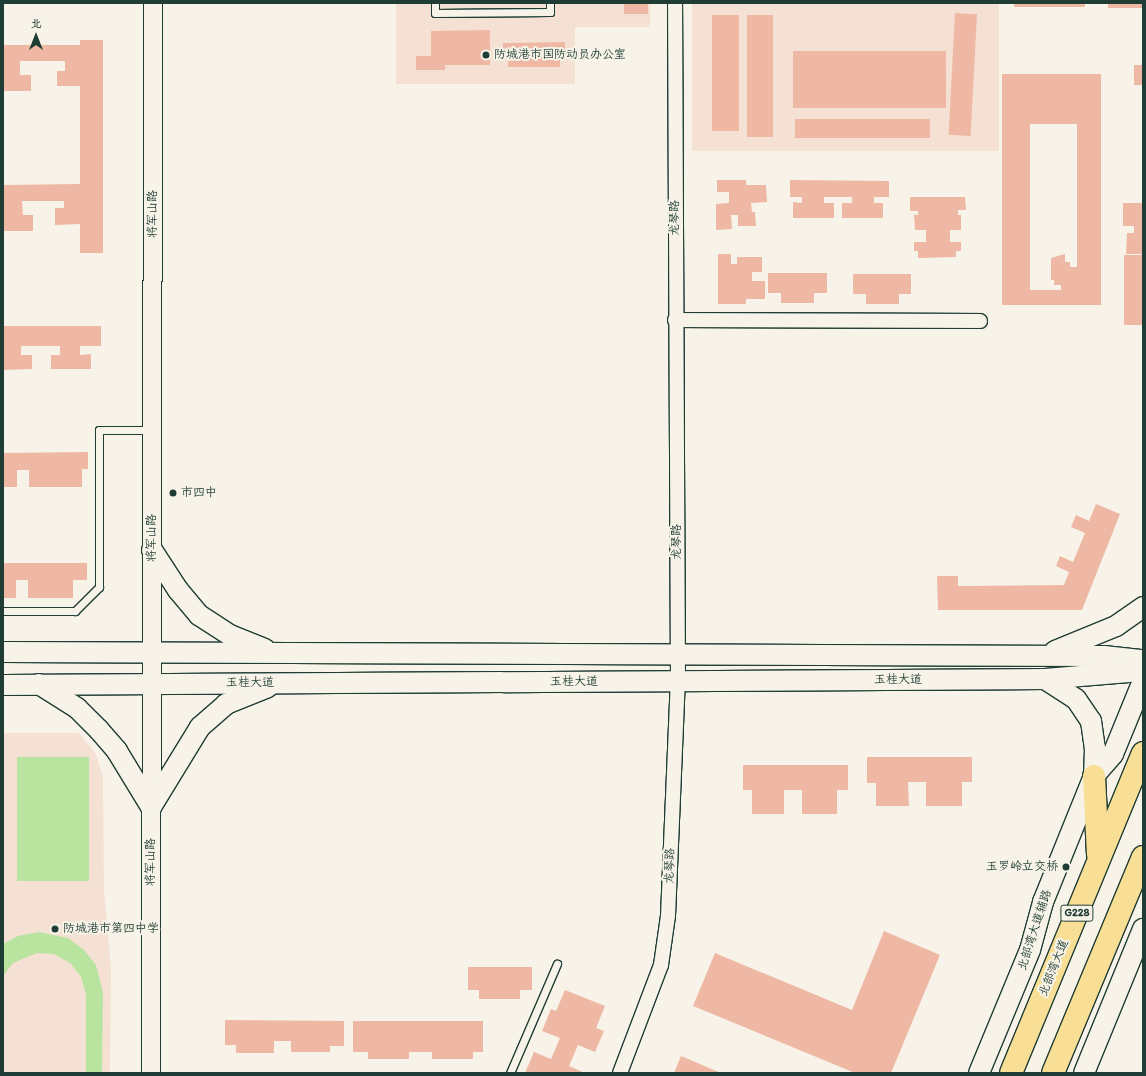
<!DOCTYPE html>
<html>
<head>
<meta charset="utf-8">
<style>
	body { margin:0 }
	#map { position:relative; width:1146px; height:1076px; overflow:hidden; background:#f7f3e8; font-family:Itim,"LXGW WenKai TC",sans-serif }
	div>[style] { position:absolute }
	.built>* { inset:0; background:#f5e1d4; transform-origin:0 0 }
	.green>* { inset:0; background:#b9e4a0; transform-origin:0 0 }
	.building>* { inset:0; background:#efb8a4; transform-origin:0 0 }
	.roads { filter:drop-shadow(1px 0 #1f3d34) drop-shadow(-1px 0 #1f3d34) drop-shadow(0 1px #1f3d34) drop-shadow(0 -1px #1f3d34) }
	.service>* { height:7px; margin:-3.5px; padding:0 3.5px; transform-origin:3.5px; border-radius:3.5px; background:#f7f3e8 }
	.minor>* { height:14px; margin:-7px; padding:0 7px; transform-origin:7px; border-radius:7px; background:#f7f3e8 }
	.tertiary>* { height:18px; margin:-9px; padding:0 9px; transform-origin:9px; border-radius:9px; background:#f7f3e8 }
	.secondary>* { height:20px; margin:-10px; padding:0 10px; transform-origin:10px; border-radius:10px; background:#f7f3e8 }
	.trunk>* { height:22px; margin:-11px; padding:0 11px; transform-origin:11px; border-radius:11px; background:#f9df96 }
	.dots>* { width:11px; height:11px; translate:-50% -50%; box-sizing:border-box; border:2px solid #f7f3e8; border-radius:50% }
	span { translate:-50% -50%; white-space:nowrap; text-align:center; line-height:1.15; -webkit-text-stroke:4px #f7f3e8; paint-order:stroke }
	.shield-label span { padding:1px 3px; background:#f7f3e8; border:1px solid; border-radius:3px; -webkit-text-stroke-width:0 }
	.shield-label { font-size:11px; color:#1f3d34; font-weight:700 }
	.poi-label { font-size:12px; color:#1f3d34 }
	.left { translate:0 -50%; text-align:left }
	.right { translate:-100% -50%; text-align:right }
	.street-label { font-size:12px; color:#1f3d34 }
	.frame { position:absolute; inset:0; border:4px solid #1f3d34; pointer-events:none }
	.north { position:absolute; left:16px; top:16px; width:40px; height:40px; -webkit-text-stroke:3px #f7f3e8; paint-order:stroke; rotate:0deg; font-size:11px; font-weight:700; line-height:16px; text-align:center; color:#1f3d34 }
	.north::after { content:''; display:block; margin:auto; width:14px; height:18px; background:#1f3d34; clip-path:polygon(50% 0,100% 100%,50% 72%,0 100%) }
</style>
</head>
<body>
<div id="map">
	<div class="built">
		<i style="clip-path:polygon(396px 3px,650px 3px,650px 27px,575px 27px,575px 84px,396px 84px)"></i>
		<i style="left:692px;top:3px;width:307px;height:148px"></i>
		<i style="clip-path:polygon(3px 733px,79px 733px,96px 754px,103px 777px,104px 890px,111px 968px,110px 1073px,3px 1073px)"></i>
	</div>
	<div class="green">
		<i style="left:89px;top:757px;width:124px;height:72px;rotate:90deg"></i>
		<i style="clip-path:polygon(39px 932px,68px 938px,84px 950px,96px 965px,103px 993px,102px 1073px,86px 1073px,86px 994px,81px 977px,70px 963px,54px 954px,37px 953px,13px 963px,3px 976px,3px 944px,18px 936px)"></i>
	</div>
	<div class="building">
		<i style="left:1014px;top:3px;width:71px;height:4px"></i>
		<i style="left:1108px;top:3px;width:35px;height:5px"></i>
		<i style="left:624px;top:4px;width:24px;height:10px"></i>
		<i style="left:955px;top:13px;width:22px;height:122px;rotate:3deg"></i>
		<i style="left:712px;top:15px;width:27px;height:116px"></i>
		<i style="left:747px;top:15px;width:26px;height:122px"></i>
		<i style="clip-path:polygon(490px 30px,490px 65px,445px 65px,445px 70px,416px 70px,416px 56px,431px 56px,431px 31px)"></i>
		<i style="clip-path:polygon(80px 40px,103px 40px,103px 253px,80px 253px,80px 224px,55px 225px,55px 208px,64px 208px,64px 201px,22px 201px,23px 215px,33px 215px,33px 231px,3px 231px,3px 185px,80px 184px,80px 86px,57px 86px,57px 71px,65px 71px,65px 61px,20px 61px,20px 75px,31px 75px,31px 91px,3px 91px,3px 45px,80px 45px)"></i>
		<i style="clip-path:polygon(565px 42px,565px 54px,560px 54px,560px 67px,508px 67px,508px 54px,503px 54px,503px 43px)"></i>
		<i style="left:946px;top:51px;width:57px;height:153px;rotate:90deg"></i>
		<i style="left:1134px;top:65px;width:9px;height:20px"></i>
		<i style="clip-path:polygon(evenodd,1002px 74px,1101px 74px,1101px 305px,1002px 305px,1002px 74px,1030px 124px,1077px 124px,1077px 267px,1070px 267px,1070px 262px,1065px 262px,1065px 254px,1051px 258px,1051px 280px,1054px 280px,1054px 285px,1061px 285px,1061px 290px,1030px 290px,1030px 124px)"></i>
		<i style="left:930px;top:119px;width:19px;height:135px;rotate:90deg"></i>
		<i style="clip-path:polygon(717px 180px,746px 180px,746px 185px,766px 185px,767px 202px,751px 203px,752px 212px,755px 212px,756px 226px,738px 226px,738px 215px,731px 215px,732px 229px,716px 230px,716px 204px,729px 203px,729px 192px,717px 192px)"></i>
		<i style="clip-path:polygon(790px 180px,889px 181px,889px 197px,874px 197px,874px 203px,883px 203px,883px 218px,842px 218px,842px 203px,852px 203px,852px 197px,824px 197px,824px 203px,834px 203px,834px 218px,793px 218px,793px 202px,802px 203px,802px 197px,790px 197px)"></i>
		<i style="clip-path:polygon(910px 197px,965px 197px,966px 210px,958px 210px,958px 215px,961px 215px,961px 230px,950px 230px,950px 242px,961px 242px,961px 251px,956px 251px,956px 257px,918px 258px,918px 251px,914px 251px,914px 242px,926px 242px,926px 230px,915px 230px,914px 215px,918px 215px,918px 211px,910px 211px)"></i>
		<i style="clip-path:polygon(1123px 203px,1143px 203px,1143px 254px,1126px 254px,1127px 233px,1134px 233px,1134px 226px,1123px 226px)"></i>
		<i style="clip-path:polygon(718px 254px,731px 254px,731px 264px,737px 264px,737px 257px,762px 257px,762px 272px,752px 272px,752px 281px,765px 281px,765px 299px,746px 299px,746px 304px,718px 304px)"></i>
		<i style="left:1124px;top:255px;width:19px;height:70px"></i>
		<i style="clip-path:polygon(768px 273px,827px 273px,827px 293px,814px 293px,814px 303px,781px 303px,781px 293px,768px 293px)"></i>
		<i style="clip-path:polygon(853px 274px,911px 274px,911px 294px,899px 294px,899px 304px,866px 304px,866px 294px,853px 294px)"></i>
		<i style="clip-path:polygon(3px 326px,101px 326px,101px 346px,80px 346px,80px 355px,91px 354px,91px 369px,51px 369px,51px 355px,60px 355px,60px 346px,21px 346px,21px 355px,32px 355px,32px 369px,3px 370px)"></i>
		<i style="clip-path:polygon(88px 452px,88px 469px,82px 469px,82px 487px,29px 487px,29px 470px,17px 470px,17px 487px,3px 487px,3px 453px)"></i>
		<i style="clip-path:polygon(1096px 504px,1120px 514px,1082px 610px,938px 610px,937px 576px,958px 576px,958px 586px,1064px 585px,1069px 572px,1056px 566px,1060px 556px,1073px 562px,1085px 533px,1071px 527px,1076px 515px,1089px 521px)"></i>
		<i style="clip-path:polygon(3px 563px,87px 563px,87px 580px,73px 580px,73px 598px,28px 598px,28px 580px,16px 580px,16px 598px,3px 598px)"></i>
		<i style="clip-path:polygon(867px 757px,972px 757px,972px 782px,962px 782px,962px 806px,926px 806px,926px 782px,908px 782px,909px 806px,876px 806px,876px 783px,867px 783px)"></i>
		<i style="clip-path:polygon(743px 765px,848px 765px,848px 790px,837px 790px,837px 814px,802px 814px,802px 790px,784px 790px,784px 814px,752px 814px,752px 790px,743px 790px)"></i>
		<i style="clip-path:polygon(884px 931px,940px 955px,891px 1073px,855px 1073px,693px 1006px,715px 953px,852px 1010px)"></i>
		<i style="clip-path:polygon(468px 967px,532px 967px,532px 990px,520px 990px,520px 999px,479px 999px,479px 990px,468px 990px)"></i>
		<i style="clip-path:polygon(565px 990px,605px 1006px,596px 1028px,604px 1031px,595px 1052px,578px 1045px,569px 1066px,585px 1073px,525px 1073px,534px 1052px,551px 1059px,560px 1038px,542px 1031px,551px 1009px,556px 1011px)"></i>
		<i style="clip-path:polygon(225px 1020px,344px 1021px,344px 1046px,330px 1046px,330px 1052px,291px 1052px,291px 1041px,274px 1041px,274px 1053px,236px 1053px,236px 1045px,225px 1045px)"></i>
		<i style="clip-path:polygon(353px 1021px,483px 1021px,483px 1052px,473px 1052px,473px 1059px,432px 1059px,432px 1052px,409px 1052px,409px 1059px,368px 1059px,368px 1052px,353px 1052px)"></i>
		<i style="clip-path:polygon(681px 1056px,721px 1073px,674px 1073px)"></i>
	</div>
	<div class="roads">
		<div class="service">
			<i style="left:435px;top:3px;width:10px;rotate:90deg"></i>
			<i style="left:435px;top:13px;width:115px;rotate:-0.5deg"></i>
			<i style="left:550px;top:12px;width:9px;rotate:-90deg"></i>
			<i style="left:3px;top:611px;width:72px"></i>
			<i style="left:75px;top:611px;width:34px;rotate:-45deg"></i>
			<i style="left:99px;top:587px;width:157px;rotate:-90deg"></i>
			<i style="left:99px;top:430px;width:53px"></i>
			<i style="left:510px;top:1073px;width:119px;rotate:-66.7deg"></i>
		</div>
		<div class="minor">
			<i style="left:675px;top:320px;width:305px;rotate:0.2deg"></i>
			<i style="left:620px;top:1073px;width:116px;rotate:-69.2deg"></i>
			<i style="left:661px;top:965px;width:49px;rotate:-81.9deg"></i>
			<i style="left:668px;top:916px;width:235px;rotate:-87.6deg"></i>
			<i style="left:678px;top:681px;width:678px;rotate:-90.25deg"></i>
		</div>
		<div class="tertiary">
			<i style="left:151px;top:1073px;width:1070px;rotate:-89.89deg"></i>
		</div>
		<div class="secondary">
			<i style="left:152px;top:550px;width:48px;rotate:57deg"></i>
			<i style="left:178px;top:590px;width:33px;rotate:50deg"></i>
			<i style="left:199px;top:615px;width:37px;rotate:33deg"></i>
			<i style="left:230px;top:635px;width:37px;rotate:22deg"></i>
			<i style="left:1055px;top:651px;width:66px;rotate:-22.3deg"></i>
			<i style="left:1116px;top:626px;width:33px;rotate:-35deg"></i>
			<i style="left:3px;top:652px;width:1101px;rotate:0.21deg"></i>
			<i style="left:1104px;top:656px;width:39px;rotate:6deg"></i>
			<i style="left:1045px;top:679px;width:37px;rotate:33deg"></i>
			<i style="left:1076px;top:699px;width:27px;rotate:56deg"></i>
			<i style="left:1091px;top:721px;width:27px;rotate:82deg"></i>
			<i style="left:1095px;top:748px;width:28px;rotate:92deg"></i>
			<i style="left:39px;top:684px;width:45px;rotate:32.3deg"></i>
			<i style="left:77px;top:708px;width:31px;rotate:45deg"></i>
			<i style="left:99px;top:730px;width:28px;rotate:49deg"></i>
			<i style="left:117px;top:751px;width:66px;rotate:58.7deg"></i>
			<i style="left:151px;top:807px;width:94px;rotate:-58.5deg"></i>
			<i style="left:200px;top:727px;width:35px;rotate:-41deg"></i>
			<i style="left:226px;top:704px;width:45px;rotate:-22deg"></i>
			<i style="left:3px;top:685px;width:1042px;rotate:-0.33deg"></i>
			<i style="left:1045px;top:679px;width:84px;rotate:-4.8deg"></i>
			<i style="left:1129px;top:672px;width:15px;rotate:-23deg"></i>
			<i style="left:979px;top:1073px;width:133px;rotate:-67.5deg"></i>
			<i style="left:1030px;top:950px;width:50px;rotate:-74.8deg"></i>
			<i style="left:1043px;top:902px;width:136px;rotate:-68deg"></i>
			<i style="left:1094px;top:776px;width:29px;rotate:-49deg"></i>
			<i style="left:1113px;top:754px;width:79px;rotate:-67.7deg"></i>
			<i style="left:1084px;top:1073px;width:156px;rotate:-67.7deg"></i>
		</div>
		<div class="trunk">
			<i style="left:1094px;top:776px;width:78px;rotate:87.1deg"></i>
			<i style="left:1011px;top:1073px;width:346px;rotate:-67.6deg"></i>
			<i style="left:1053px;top:1073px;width:234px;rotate:-67.4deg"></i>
		</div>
	</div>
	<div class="dots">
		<i style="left:486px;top:55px;background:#1f3d34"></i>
		<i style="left:173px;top:493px;background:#1f3d34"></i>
		<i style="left:1066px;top:867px;background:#1f3d34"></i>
		<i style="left:55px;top:929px;background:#1f3d34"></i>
	</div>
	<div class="shield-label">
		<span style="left:1077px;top:913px">G228</span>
	</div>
	<div class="poi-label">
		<span class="left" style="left:494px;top:55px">防城港市国防动员办公室</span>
		<span class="left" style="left:181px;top:493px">市四中</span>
		<span class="right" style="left:1058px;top:867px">玉罗岭立交桥</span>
		<span class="left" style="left:63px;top:929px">防城港市第四中学</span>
	</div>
	<div class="street-label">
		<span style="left:153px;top:214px;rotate:-90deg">将军山路</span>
		<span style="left:675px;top:218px;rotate:-90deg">龙琴路</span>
		<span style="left:152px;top:538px;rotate:-90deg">将军山路</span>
		<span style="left:677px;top:542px;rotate:-90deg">龙琴路</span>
		<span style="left:898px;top:680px">玉桂大道</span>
		<span style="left:574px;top:682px">玉桂大道</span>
		<span style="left:250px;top:683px">玉桂大道</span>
		<span style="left:151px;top:862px;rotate:-90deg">将军山路</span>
		<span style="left:670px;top:866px;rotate:-88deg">龙琴路</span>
		<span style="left:1035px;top:930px;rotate:-72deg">北部湾大道辅路</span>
		<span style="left:1054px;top:968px;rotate:-68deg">北部湾大道</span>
	</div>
	<div class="frame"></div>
	<div class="north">北</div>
</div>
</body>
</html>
